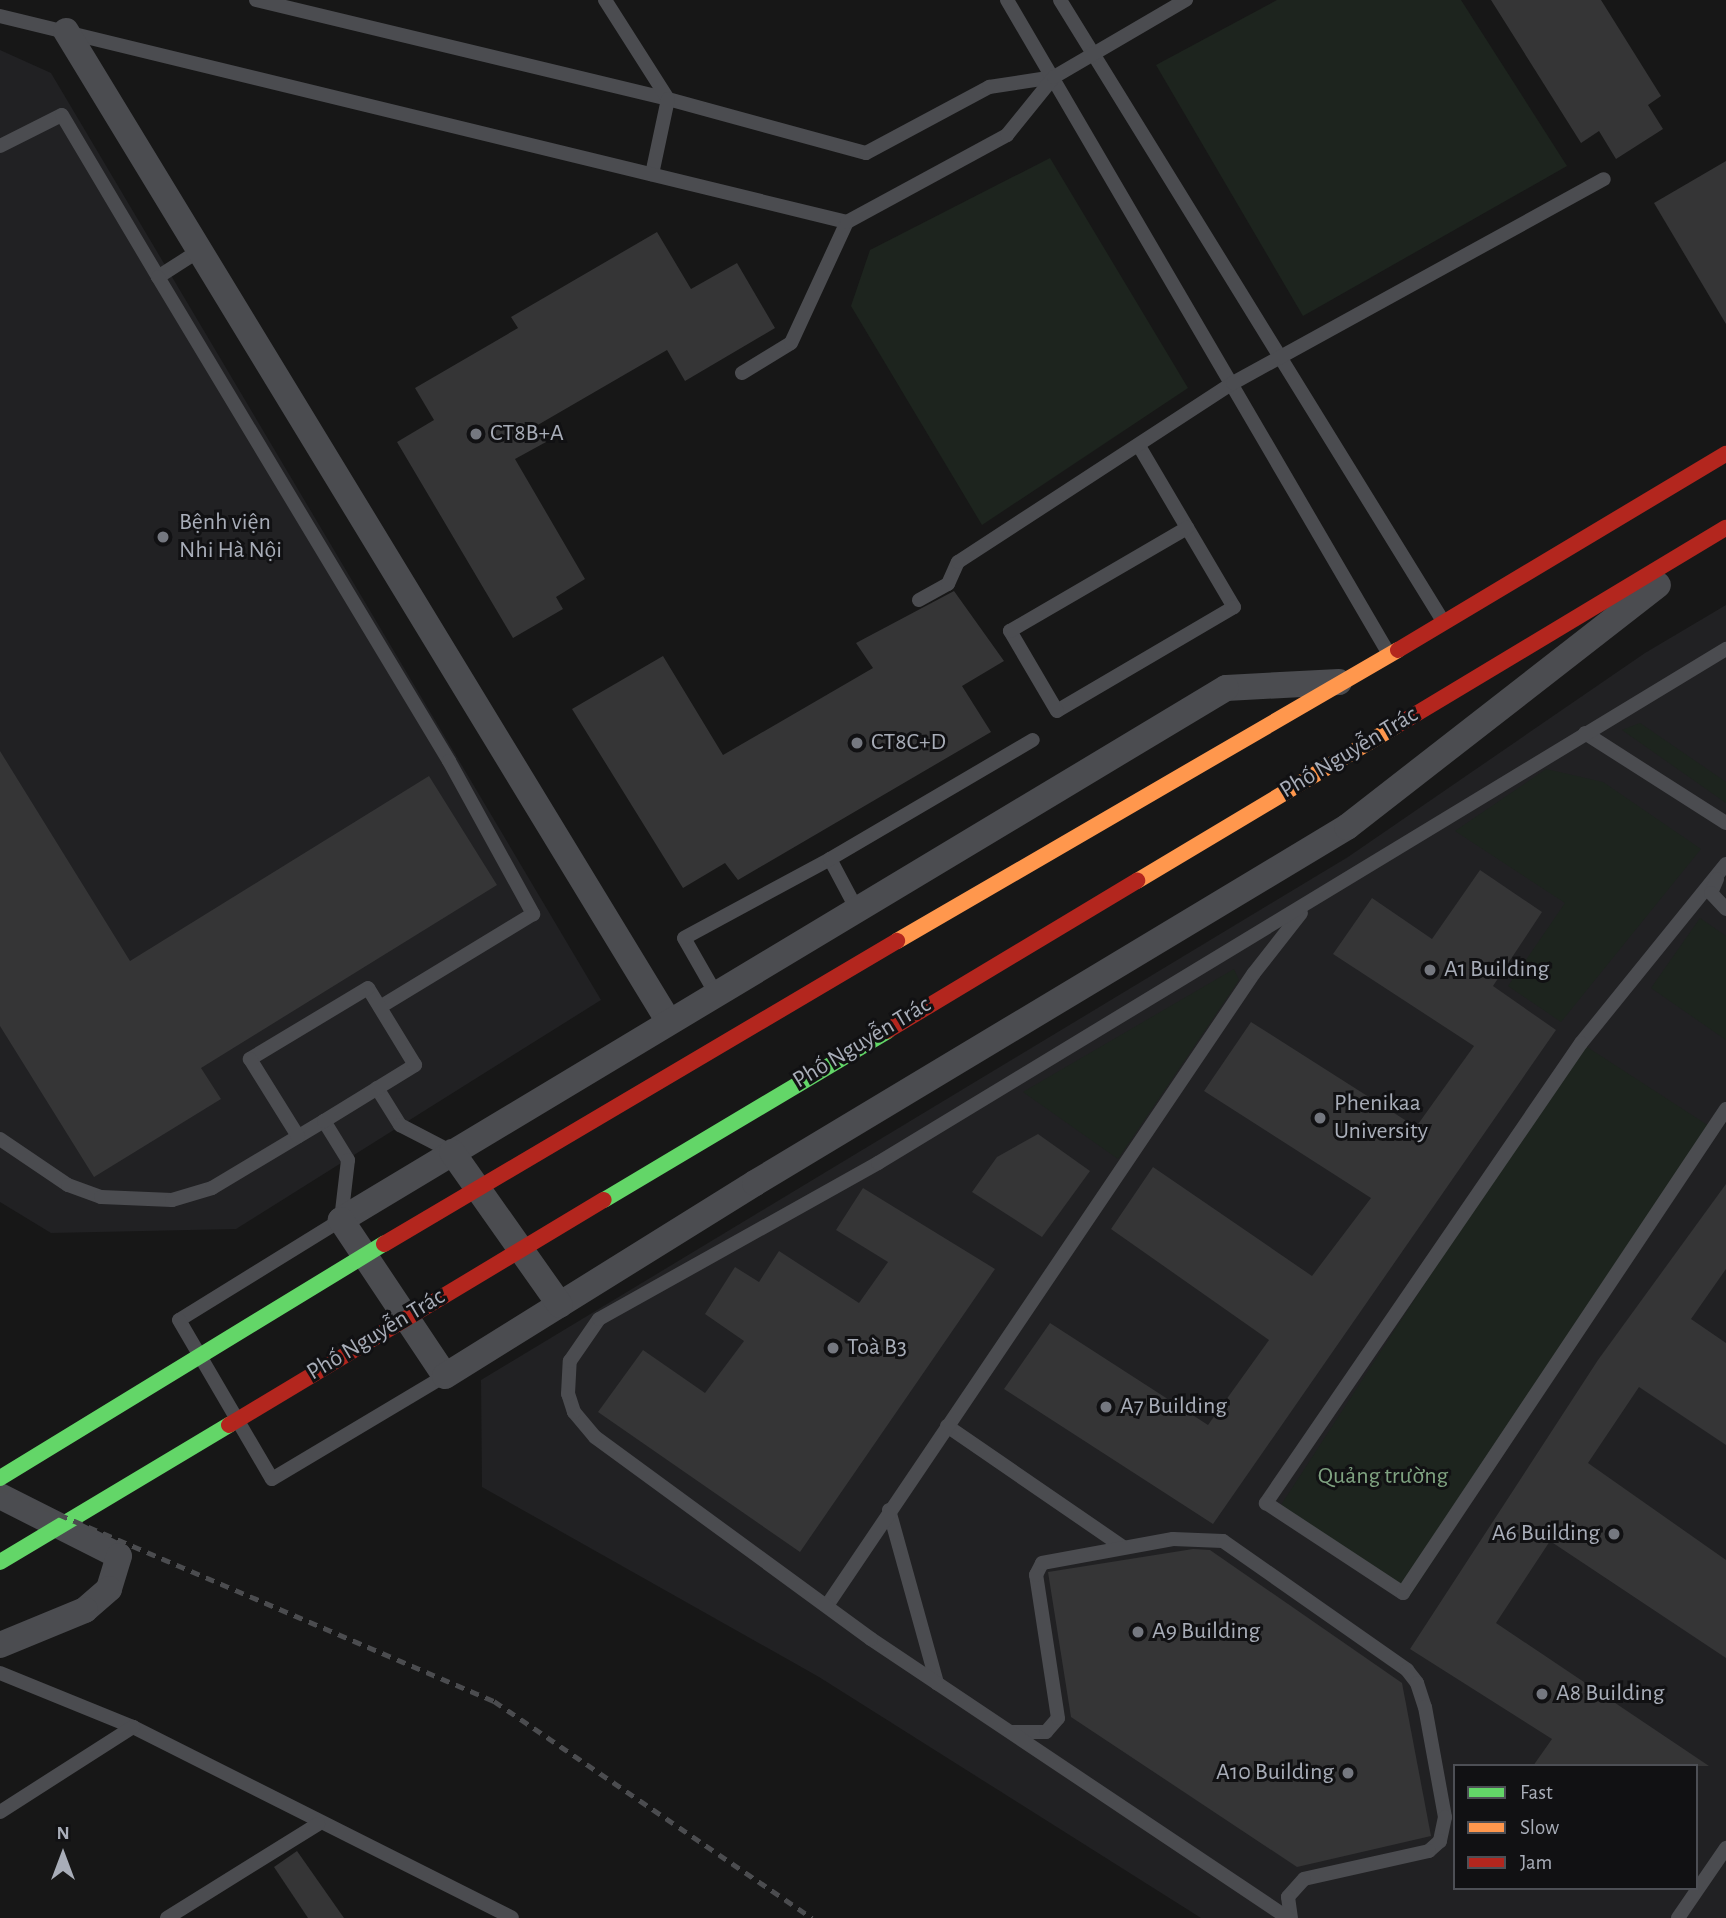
<!DOCTYPE html>
<html>
<head>
<meta charset="utf-8">
<style>
	body { margin:0 }
	#map { position:relative; width:1726px; height:1918px; overflow:hidden; background:#171717; font-family:"Alegreya Sans",sans-serif }
	div>[style] { position:absolute }
	.built>* { inset:0; background:#212123 }
	.green>* { inset:0; background:#1d241e; transform-origin:0 0 }
	.building>* { inset:0; background:#353536 }
	.lane>* { height:14px; margin:-7px; padding:0 7px; transform-origin:7px; border-radius:7px; background:#4b4c50 }
	.street>* { height:26px; margin:-13px; padding:0 13px; transform-origin:13px; border-radius:13px; background:#4b4c50 }
	.fast>* { height:16px; margin:-8px; padding:0 8px; transform-origin:8px; border-radius:8px; background:#63d668 }
	.slow>* { height:16px; margin:-8px; padding:0 8px; transform-origin:8px; border-radius:8px; background:#ff974d }
	.jam>* { height:16px; margin:-8px; padding:0 8px; transform-origin:8px; border-radius:8px; background:#b3261e }
	.rail>* { height:5px; margin-top:-2.5px; transform-origin:0; background:repeating-linear-gradient(90deg,#4b4c4f 0 9px,transparent 0 16px) }
	.dots>* { width:19px; height:19px; translate:-50% -50%; box-sizing:border-box; border:4px solid #111113; border-radius:50% }
	span { translate:-50% -50%; white-space:nowrap; text-align:center; line-height:1.15; -webkit-text-stroke:6px #111113; paint-order:stroke }
	.poi-label { font-size:24px; color:#a8adb8 }
	.left { translate:0 -50%; text-align:left }
	.right { translate:-100% -50%; text-align:right }
	.street-label { font-size:24px; color:#a8adb8 }
	.park-label { font-size:24px; color:#7fa381 }
	.legend { position:absolute; left:1453px; top:1764px; width:245px; height:126px; box-sizing:border-box; background:#111113; border:2px solid #4d4f55; margin:0; padding:9px 12px; list-style:none; font-size:21px; color:#a8adb8 }
	.legend li { display:flex; align-items:center; gap:14px; height:35px }
	.legend b { width:35px; border:2px solid #4d4f55 }
	.north { position:absolute; left:28px; top:1820px; width:70px; height:70px; -webkit-text-stroke:5px #111113; paint-order:stroke; rotate:0deg; font-size:19px; font-weight:700; line-height:28px; text-align:center; color:#a8adb8 }
	.north::after { content:''; display:block; margin:auto; width:24px; height:32px; background:#a8adb8; clip-path:polygon(50% 0,100% 100%,50% 72%,0 100%) }
</style>
</head>
<body>
<div id="map">
	<div class="built">
		<i style="clip-path:polygon(0 50px,51px 73px,601px 1000px,236px 1229px,51px 1233px,0 1202px)"></i>
		<i style="clip-path:polygon(evenodd,1726px 605px,1726px 1918px,1201px 1918px,819px 1677px,482px 1487px,481px 1380px,1348px 857px,1645px 653px,1726px 605px,1455px 1766px,1696px 1766px,1696px 1888px,1455px 1888px,1455px 1766px)"></i>
	</div>
	<div class="green">
		<i style="clip-path:polygon(1277px 0,1461px 0,1567px 166px,1303px 316px,1156px 65px)"></i>
		<i style="clip-path:polygon(1050px 158px,1188px 388px,982px 525px,851px 306px,870px 250px)"></i>
		<i style="clip-path:polygon(1640px 723px,1726px 782px,1726px 803px,1622px 730px)"></i>
		<i style="clip-path:polygon(1546px 769px,1603px 782px,1701px 849px,1561px 1022px,1508px 986px,1565px 903px,1455px 831px)"></i>
		<i style="clip-path:polygon(1700px 918px,1726px 936px,1726px 1040px,1651px 988px)"></i>
		<i style="clip-path:polygon(1234px 969px,1239px 980px,1118px 1159px,1023px 1092px)"></i>
		<i style="left:1581px;top:1043px;width:158px;height:558px;rotate:33deg"></i>
	</div>
	<div class="building">
		<i style="clip-path:polygon(1491px 0,1601px 0,1661px 96px,1648px 105px,1663px 129px,1616px 159px,1599px 131px,1581px 143px)"></i>
		<i style="clip-path:polygon(1726px 161px,1726px 324px,1654px 203px)"></i>
		<i style="clip-path:polygon(657px 232px,691px 289px,737px 263px,775px 328px,685px 381px,667px 350px,536px 426px,546px 442px,515px 459px,585px 579px,556px 597px,563px 609px,513px 638px,397px 442px,434px 420px,415px 388px,518px 328px,511px 317px)"></i>
		<i style="clip-path:polygon(954px 591px,1004px 661px,962px 686px,991px 732px,738px 880px,725px 863px,683px 888px,572px 709px,663px 656px,723px 755px,873px 668px,856px 643px)"></i>
		<i style="clip-path:polygon(0 751px,130px 961px,429px 776px,497px 885px,201px 1068px,221px 1099px,94px 1177px,0 1026px)"></i>
		<i style="clip-path:polygon(1480px 870px,1542px 912px,1493px 986px,1556px 1030px,1213px 1524px,1004px 1389px,1050px 1323px,1208px 1425px,1269px 1340px,1111px 1229px,1153px 1167px,1312px 1276px,1371px 1198px,1204px 1091px,1251px 1022px,1416px 1127px,1474px 1046px,1333px 954px,1372px 898px,1432px 939px)"></i>
		<i style="clip-path:polygon(1038px 1134px,1090px 1171px,1042px 1237px,972px 1192px,997px 1157px)"></i>
		<i style="clip-path:polygon(1726px 1184px,1726px 1269px,1691px 1319px,1726px 1343px,1726px 1445px,1639px 1387px,1588px 1463px,1726px 1560px,1726px 1658px,1550px 1541px,1496px 1623px,1709px 1766px,1533px 1766px,1552px 1739px,1410px 1649px,1598px 1360px)"></i>
		<i style="clip-path:polygon(863px 1188px,995px 1269px,800px 1552px,598px 1412px,643px 1350px,705px 1393px,744px 1341px,705px 1314px,735px 1267px,759px 1282px,779px 1251px,859px 1303px,888px 1262px,836px 1230px)"></i>
		<i style="clip-path:polygon(1193px 1549px,1210px 1550px,1402px 1683px,1431px 1836px,1297px 1867px,1071px 1717px,1048px 1572px)"></i>
		<i style="clip-path:polygon(297px 1851px,344px 1918px,308px 1918px,274px 1867px)"></i>
	</div>
	<div class="lane">
		<i style="left:256px;top:0;width:424px;rotate:13.5deg"></i>
		<i style="left:668px;top:99px;width:205px;rotate:15.3deg"></i>
		<i style="left:866px;top:153px;width:140px;rotate:-28.2deg"></i>
		<i style="left:989px;top:87px;width:66px;rotate:-8.7deg"></i>
		<i style="left:605px;top:0;width:117px;rotate:57.5deg"></i>
		<i style="left:668px;top:99px;width:77px;rotate:102deg"></i>
		<i style="left:1007px;top:0;width:757px;rotate:59.71deg"></i>
		<i style="left:1060px;top:0;width:730px;rotate:58.34deg"></i>
		<i style="left:0;top:16px;width:872px;rotate:13.67deg"></i>
		<i style="left:0;top:146px;width:69px;rotate:-26.6deg"></i>
		<i style="left:62px;top:115px;width:188px;rotate:59.3deg"></i>
		<i style="left:200px;top:250px;width:50px;rotate:147.3deg"></i>
		<i style="left:158px;top:277px;width:565px;rotate:58.98deg"></i>
		<i style="left:449px;top:761px;width:175px;rotate:61.2deg"></i>
		<i style="left:533px;top:914px;width:179px;rotate:148.7deg"></i>
		<i style="left:742px;top:373px;width:57px;rotate:-31.5deg"></i>
		<i style="left:791px;top:343px;width:133px;rotate:-65.2deg"></i>
		<i style="left:847px;top:222px;width:182px;rotate:-28.5deg"></i>
		<i style="left:1007px;top:135px;width:75px;rotate:-51deg"></i>
		<i style="left:1054px;top:77px;width:153px;rotate:-30.3deg"></i>
		<i style="left:1139px;top:446px;width:187px;rotate:59.5deg"></i>
		<i style="left:1234px;top:607px;width:205px;rotate:149.6deg"></i>
		<i style="left:1057px;top:711px;width:93px;rotate:-120.4deg"></i>
		<i style="left:1010px;top:631px;width:205px;rotate:-30.2deg"></i>
		<i style="left:919px;top:600px;width:33px;rotate:-29deg"></i>
		<i style="left:948px;top:584px;width:24px;rotate:-66deg"></i>
		<i style="left:958px;top:562px;width:328px;rotate:-33.1deg"></i>
		<i style="left:1233px;top:383px;width:423px;rotate:-28.8deg"></i>
		<i style="left:1585px;top:733px;width:167px;rotate:32.6deg"></i>
		<i style="left:830px;top:859px;width:55px;rotate:62deg"></i>
		<i style="left:1726px;top:864px;width:230px;rotate:129deg"></i>
		<i style="left:1581px;top:1043px;width:558px;rotate:124.4deg"></i>
		<i style="left:1266px;top:1503px;width:164px;rotate:33.3deg"></i>
		<i style="left:1403px;top:1593px;width:582px;rotate:-56.28deg"></i>
		<i style="left:1717px;top:879px;width:15px;rotate:113deg"></i>
		<i style="left:1711px;top:893px;width:22px;rotate:47deg"></i>
		<i style="left:716px;top:994px;width:64px;rotate:-119.7deg"></i>
		<i style="left:684px;top:938px;width:166px;rotate:-28.4deg"></i>
		<i style="left:830px;top:859px;width:235px;rotate:-30.4deg"></i>
		<i style="left:377px;top:1088px;width:44px;rotate:58.1deg"></i>
		<i style="left:400px;top:1125px;width:59px;rotate:27.4deg"></i>
		<i style="left:324px;top:1121px;width:46px;rotate:58.4deg"></i>
		<i style="left:348px;top:1160px;width:60px;rotate:96.7deg"></i>
		<i style="left:341px;top:1220px;width:190px;rotate:148.3deg"></i>
		<i style="left:179px;top:1320px;width:184px;rotate:59.7deg"></i>
		<i style="left:272px;top:1479px;width:201px;rotate:-30.8deg"></i>
		<i style="left:0;top:1139px;width:82px;rotate:34.1deg"></i>
		<i style="left:68px;top:1185px;width:35px;rotate:20deg"></i>
		<i style="left:101px;top:1197px;width:71px;rotate:2.4deg"></i>
		<i style="left:172px;top:1200px;width:42px;rotate:-16.7deg"></i>
		<i style="left:212px;top:1188px;width:131px;rotate:-30.9deg"></i>
		<i style="left:324px;top:1121px;width:107px;rotate:-31.6deg"></i>
		<i style="left:415px;top:1065px;width:90px;rotate:-121.4deg"></i>
		<i style="left:368px;top:988px;width:138px;rotate:149deg"></i>
		<i style="left:250px;top:1059px;width:91px;rotate:58.1deg"></i>
		<i style="left:947px;top:1426px;width:214px;rotate:34.5deg"></i>
		<i style="left:889px;top:1510px;width:180px;rotate:74.5deg"></i>
		<i style="left:828px;top:1604px;width:761px;rotate:-55.98deg"></i>
		<i style="left:1254px;top:973px;width:76px;rotate:-51.9deg"></i>
		<i style="left:0;top:1673px;width:144px;rotate:22.1deg"></i>
		<i style="left:133px;top:1727px;width:424px;rotate:26.7deg"></i>
		<i style="left:1012px;top:1732px;width:34px"></i>
		<i style="left:1046px;top:1732px;width:18px;rotate:-49deg"></i>
		<i style="left:1058px;top:1718px;width:145px;rotate:-98.7deg"></i>
		<i style="left:1036px;top:1575px;width:13px;rotate:-63deg"></i>
		<i style="left:1042px;top:1563px;width:133px;rotate:-10.4deg"></i>
		<i style="left:1173px;top:1539px;width:50px;rotate:2.3deg"></i>
		<i style="left:1223px;top:1541px;width:225px;rotate:35deg"></i>
		<i style="left:1407px;top:1670px;width:16px;rotate:52deg"></i>
		<i style="left:1417px;top:1683px;width:25px;rotate:72deg"></i>
		<i style="left:1425px;top:1707px;width:112px;rotate:79.7deg"></i>
		<i style="left:1445px;top:1817px;width:25px;rotate:102deg"></i>
		<i style="left:1440px;top:1841px;width:15px;rotate:138deg"></i>
		<i style="left:1429px;top:1851px;width:128px;rotate:167.4deg"></i>
		<i style="left:1304px;top:1879px;width:24px;rotate:132deg"></i>
		<i style="left:1288px;top:1897px;width:21px;rotate:82deg"></i>
		<i style="left:0;top:1812px;width:158px;rotate:-32.6deg"></i>
		<i style="left:167px;top:1918px;width:178px;rotate:-31.9deg"></i>
		<i style="left:1288px;top:1918px;width:502px;rotate:-146.21deg"></i>
		<i style="left:871px;top:1639px;width:342px;rotate:-143.8deg"></i>
		<i style="left:595px;top:1437px;width:33px;rotate:-130deg"></i>
		<i style="left:574px;top:1412px;width:19px;rotate:-108deg"></i>
		<i style="left:568px;top:1394px;width:33px;rotate:-87deg"></i>
		<i style="left:570px;top:1361px;width:51px;rotate:-55.4deg"></i>
		<i style="left:599px;top:1319px;width:320px;rotate:-29.2deg"></i>
		<i style="left:878px;top:1163px;width:992px;rotate:-31.22deg"></i>
		<i style="left:1678px;top:1918px;width:85px;rotate:-55.6deg"></i>
	</div>
	<div class="street">
		<i style="left:66px;top:31px;width:1160px;rotate:58.68deg"></i>
		<i style="left:1339px;top:682px;width:113px;rotate:177deg"></i>
		<i style="left:1226px;top:688px;width:1033px;rotate:148.99deg"></i>
		<i style="left:341px;top:1220px;width:187px;rotate:56.3deg"></i>
		<i style="left:445px;top:1376px;width:365px;rotate:-31.9deg"></i>
		<i style="left:755px;top:1183px;width:691px;rotate:-31.02deg"></i>
		<i style="left:1347px;top:827px;width:394px;rotate:-37.9deg"></i>
		<i style="left:452px;top:1152px;width:187px;rotate:54.8deg"></i>
		<i style="left:0;top:1496px;width:133px;rotate:26.8deg"></i>
		<i style="left:119px;top:1556px;width:34px;rotate:107deg"></i>
		<i style="left:109px;top:1589px;width:32px;rotate:139deg"></i>
		<i style="left:85px;top:1610px;width:92px;rotate:157.6deg"></i>
	</div>
	<div class="fast">
		<i style="left:604px;top:1200px;width:330px;rotate:-30.8deg"></i>
		<i style="left:0;top:1478px;width:450px;rotate:-31.4deg"></i>
		<i style="left:0;top:1562px;width:267px;rotate:-30.9deg"></i>
	</div>
	<div class="slow">
		<i style="left:1137px;top:881px;width:302px;rotate:-30.9deg"></i>
		<i style="left:897px;top:941px;width:579px;rotate:-30.15deg"></i>
	</div>
	<div class="jam">
		<i style="left:1398px;top:650px;width:382px;rotate:-30.9deg"></i>
		<i style="left:1396px;top:726px;width:385px;rotate:-31deg"></i>
		<i style="left:887px;top:1031px;width:292px;rotate:-31deg"></i>
		<i style="left:384px;top:1244px;width:596px;rotate:-30.57deg"></i>
		<i style="left:229px;top:1425px;width:437px;rotate:-31deg"></i>
	</div>
	<div class="rail">
		<i style="left:0;top:1489px;width:538px;rotate:23.23deg"></i>
		<i style="left:494px;top:1701px;width:385px;rotate:34.3deg"></i>
	</div>
	<div class="dots">
		<i style="left:476px;top:434px;background:#757880"></i>
		<i style="left:163px;top:537px;background:#757880"></i>
		<i style="left:857px;top:743px;background:#757880"></i>
		<i style="left:1430px;top:970px;background:#757880"></i>
		<i style="left:1320px;top:1118px;background:#757880"></i>
		<i style="left:833px;top:1348px;background:#757880"></i>
		<i style="left:1106px;top:1407px;background:#757880"></i>
		<i style="left:1614px;top:1534px;background:#757880"></i>
		<i style="left:1138px;top:1632px;background:#757880"></i>
		<i style="left:1542px;top:1694px;background:#757880"></i>
		<i style="left:1348px;top:1773px;background:#757880"></i>
	</div>
	<div class="poi-label">
		<span class="left" style="left:490px;top:434px">CT8B+A</span>
		<span class="left" style="left:179px;top:537px">Bệnh viện<br>Nhi Hà Nội</span>
		<span class="left" style="left:871px;top:743px">CT8C+D</span>
		<span class="left" style="left:1444px;top:970px">A1 Building</span>
		<span class="left" style="left:1334px;top:1118px">Phenikaa<br>University</span>
		<span class="left" style="left:847px;top:1348px">Toà B3</span>
		<span class="left" style="left:1120px;top:1407px">A7 Building</span>
		<span class="right" style="left:1600px;top:1534px">A6 Building</span>
		<span class="left" style="left:1152px;top:1632px">A9 Building</span>
		<span class="left" style="left:1556px;top:1694px">A8 Building</span>
		<span class="right" style="left:1334px;top:1773px">A10 Building</span>
	</div>
	<div class="street-label">
		<span style="left:1349px;top:753px;rotate:-31deg">Phố Nguyễn Trác</span>
		<span style="left:862px;top:1043px;rotate:-31deg">Phố Nguyễn Trác</span>
		<span style="left:376px;top:1335px;rotate:-31deg">Phố Nguyễn Trác</span>
	</div>
	<div class="park-label">
		<span style="left:1383px;top:1477px">Quảng trường</span>
	</div>
	<ul class="legend">
	<li><b style="height:9px;background:#63d668"></b>Fast</li>
	<li><b style="height:9px;background:#ff974d"></b>Slow</li>
	<li><b style="height:9px;background:#b3261e"></b>Jam</li>
	</ul>
	<div class="north">N</div>
</div>
</body>
</html>
